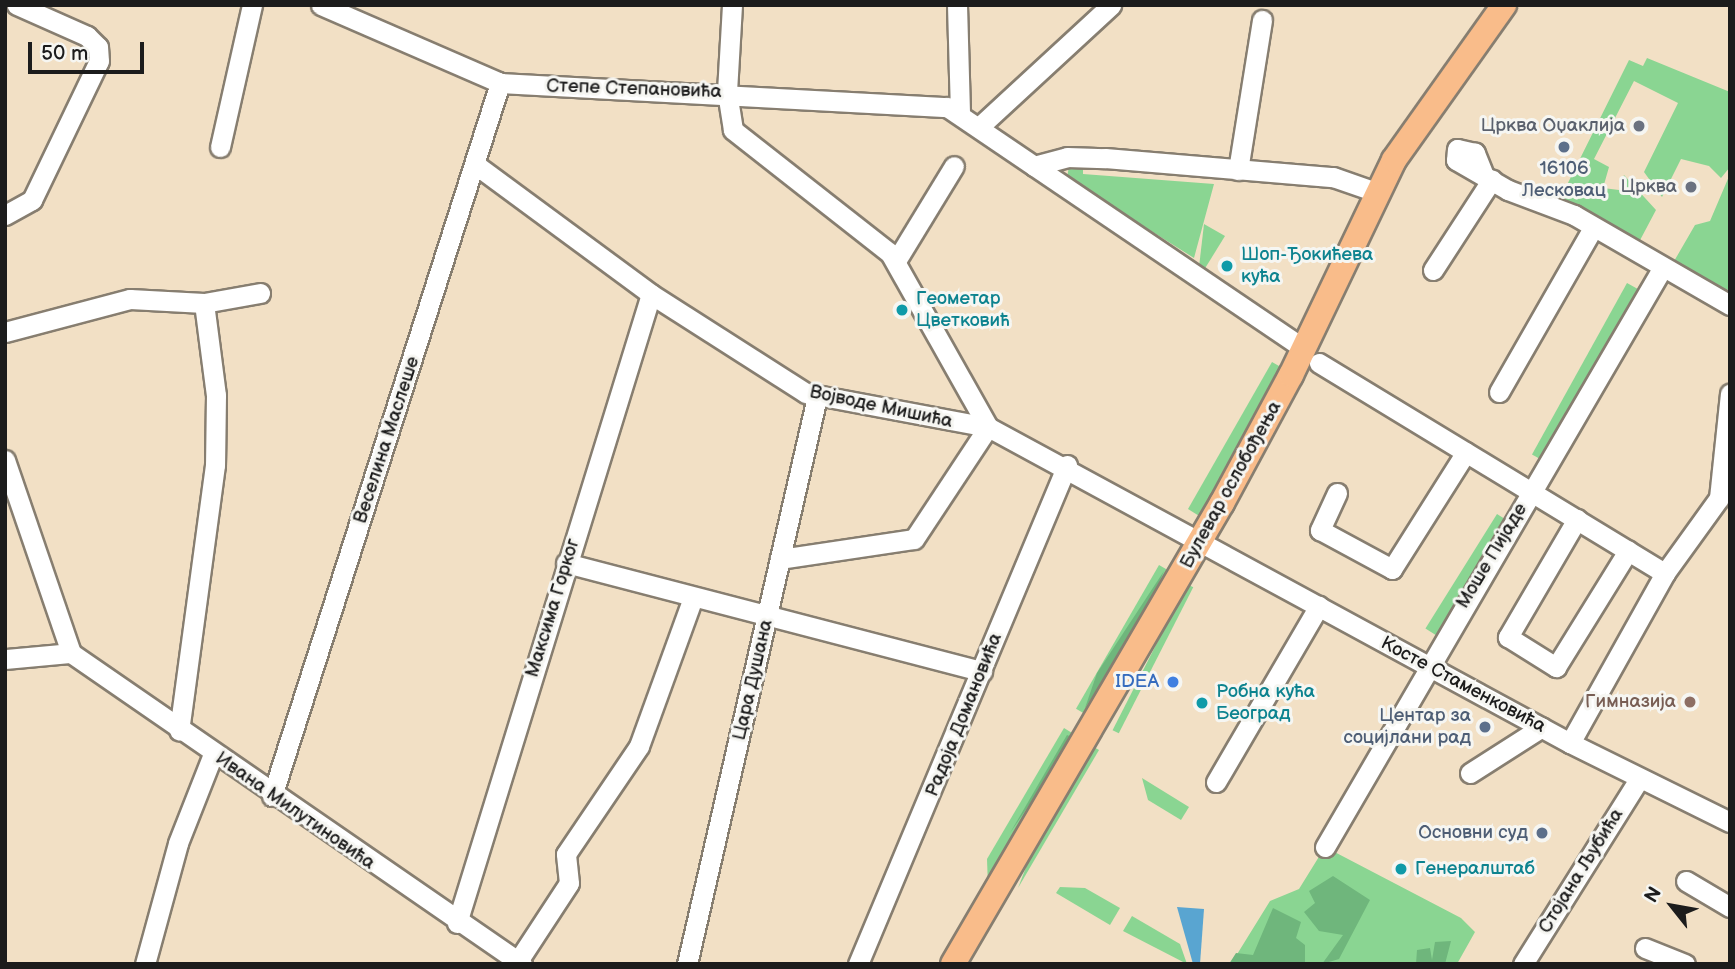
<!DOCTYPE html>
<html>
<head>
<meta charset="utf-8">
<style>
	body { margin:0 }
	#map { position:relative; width:1735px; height:969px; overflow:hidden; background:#f2e0c5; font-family:"Balsamiq Sans",sans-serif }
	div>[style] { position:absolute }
	.green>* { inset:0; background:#8ad592; transform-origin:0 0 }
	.forest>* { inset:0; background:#6fb67c }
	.water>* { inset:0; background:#59a5d1 }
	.roads { filter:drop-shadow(2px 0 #877e70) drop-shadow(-2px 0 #877e70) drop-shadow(0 2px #877e70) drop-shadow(0 -2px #877e70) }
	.minor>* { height:19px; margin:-9.5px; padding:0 9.5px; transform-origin:9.5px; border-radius:9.5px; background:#fff }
	.major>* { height:24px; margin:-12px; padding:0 12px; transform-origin:12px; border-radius:12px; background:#f9bc8a }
	.dots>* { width:19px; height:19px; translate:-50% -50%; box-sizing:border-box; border:4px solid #f6f6f2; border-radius:50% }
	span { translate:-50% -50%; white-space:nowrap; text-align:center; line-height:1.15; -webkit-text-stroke:6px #f6f6f2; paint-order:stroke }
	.street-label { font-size:19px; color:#1c1c1c }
	.worship-label { font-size:19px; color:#5b616d }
	.right { translate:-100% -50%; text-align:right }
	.service-label { font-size:19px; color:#4e5e75 }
	.culture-label { font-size:19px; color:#0d838f }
	.left { translate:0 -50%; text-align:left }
	.shop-label { font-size:19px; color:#366cbe }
	.education-label { font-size:19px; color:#785e54 }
	.frame { position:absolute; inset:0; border:7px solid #1c1c1c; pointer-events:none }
	.north { position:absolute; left:1637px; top:871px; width:70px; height:70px; -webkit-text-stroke:5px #f6f6f2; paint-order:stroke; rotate:301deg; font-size:19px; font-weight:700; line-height:28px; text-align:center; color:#1c1c1c }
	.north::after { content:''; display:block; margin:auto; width:24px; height:32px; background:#1c1c1c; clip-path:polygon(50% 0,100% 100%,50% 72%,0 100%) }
	.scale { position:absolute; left:28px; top:42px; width:116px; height:32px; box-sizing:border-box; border:4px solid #1c1c1c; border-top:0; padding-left:9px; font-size:21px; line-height:24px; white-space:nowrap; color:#1c1c1c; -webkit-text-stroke:5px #f6f6f2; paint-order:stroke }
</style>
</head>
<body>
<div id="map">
	<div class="green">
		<i style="clip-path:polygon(1647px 58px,1730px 92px,1730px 167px,1721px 178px,1709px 166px,1681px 159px,1662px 197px,1644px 172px,1678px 103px,1634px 81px,1594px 159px,1609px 167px,1603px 188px,1619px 190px,1624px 175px,1656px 210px,1638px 244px,1560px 199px,1629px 60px,1643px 66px)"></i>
		<i style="clip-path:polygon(1083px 165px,1083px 174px,1214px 184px,1194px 258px,1067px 178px,1069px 166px)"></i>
		<i style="clip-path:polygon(1730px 174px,1730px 285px,1726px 293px,1673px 263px,1695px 225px,1710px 221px)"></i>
		<i style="clip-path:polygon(1204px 224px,1225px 236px,1204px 270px,1199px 267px)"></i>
		<i style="left:1627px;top:283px;width:18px;height:196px;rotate:29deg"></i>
		<i style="clip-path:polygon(1272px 362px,1286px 370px,1204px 519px,1188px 509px)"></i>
		<i style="left:1497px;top:514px;width:13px;height:135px;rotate:32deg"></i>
		<i style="left:1159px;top:565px;width:16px;height:166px;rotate:30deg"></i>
		<i style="left:1187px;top:584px;width:7px;height:164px;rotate:27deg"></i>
		<i style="clip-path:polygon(1064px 728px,1077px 736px,988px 887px,987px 859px)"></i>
		<i style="clip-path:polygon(1092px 746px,1099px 750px,1018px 888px,1035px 844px)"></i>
		<i style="clip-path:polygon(1142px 778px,1189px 807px,1181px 820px,1148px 800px)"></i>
		<i style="clip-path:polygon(1325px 847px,1461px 918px,1475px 932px,1457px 964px,1231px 964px,1270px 901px,1299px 889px)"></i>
		<i style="clip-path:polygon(1060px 887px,1085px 888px,1120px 908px,1110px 925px,1056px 893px)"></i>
		<i style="clip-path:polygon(1132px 916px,1180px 944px,1187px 964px,1123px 931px)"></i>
	</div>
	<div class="forest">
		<i style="clip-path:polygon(1164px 571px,1143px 620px,1085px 708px,1097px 673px)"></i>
		<i style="clip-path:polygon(1067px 735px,1072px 737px,1055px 767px,1010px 833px)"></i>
		<i style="clip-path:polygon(1333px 876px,1370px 900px,1339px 959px,1322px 964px,1343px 935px,1319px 931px,1304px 912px,1315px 903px,1309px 891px)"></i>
		<i style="clip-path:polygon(1273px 908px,1301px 922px,1296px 938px,1305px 945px,1305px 963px,1229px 964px,1236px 953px,1253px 955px)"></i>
		<i style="clip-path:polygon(1451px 941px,1445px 964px,1416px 964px,1417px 950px,1430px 948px,1432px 960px,1435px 942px)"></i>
	</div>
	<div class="water">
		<i style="clip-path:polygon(1177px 907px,1204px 909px,1200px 964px,1193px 964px)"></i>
	</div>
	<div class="roads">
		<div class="minor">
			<i style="left:321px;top:5px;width:195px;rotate:23.5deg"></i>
			<i style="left:500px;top:83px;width:448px;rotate:3.1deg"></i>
			<i style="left:947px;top:107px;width:430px;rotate:34.1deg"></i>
			<i style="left:732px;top:5px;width:87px;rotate:93.3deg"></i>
			<i style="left:727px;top:92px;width:38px;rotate:81deg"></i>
			<i style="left:733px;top:130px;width:199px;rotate:38.1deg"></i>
			<i style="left:890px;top:253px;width:200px;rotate:60.6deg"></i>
			<i style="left:957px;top:5px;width:109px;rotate:88.4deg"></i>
			<i style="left:979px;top:127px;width:180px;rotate:-42.7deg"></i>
			<i style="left:220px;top:147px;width:146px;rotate:-77.3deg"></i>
			<i style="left:476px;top:165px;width:217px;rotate:36.4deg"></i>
			<i style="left:651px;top:294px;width:184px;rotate:32.6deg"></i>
			<i style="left:806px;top:393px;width:185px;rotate:10.6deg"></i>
			<i style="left:988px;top:427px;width:662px;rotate:28.5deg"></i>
			<i style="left:1570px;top:743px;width:178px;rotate:26.3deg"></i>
			<i style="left:1034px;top:166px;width:34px;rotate:-15deg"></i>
			<i style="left:1067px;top:157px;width:38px;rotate:2deg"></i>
			<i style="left:1105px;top:158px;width:229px;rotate:4.8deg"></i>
			<i style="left:1333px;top:177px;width:46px;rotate:19.2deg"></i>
			<i style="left:1238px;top:170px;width:152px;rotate:-80.9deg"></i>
			<i style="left:1483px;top:173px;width:22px;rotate:-112deg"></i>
			<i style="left:1475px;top:153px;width:18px;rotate:-167deg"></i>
			<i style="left:1457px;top:149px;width:11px;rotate:95deg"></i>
			<i style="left:1456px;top:160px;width:60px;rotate:30deg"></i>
			<i style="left:1508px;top:190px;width:71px;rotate:20.7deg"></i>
			<i style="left:1574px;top:215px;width:180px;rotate:30deg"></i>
			<i style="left:5px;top:215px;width:31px;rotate:-29deg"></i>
			<i style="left:32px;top:200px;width:154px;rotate:-64.3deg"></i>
			<i style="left:99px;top:61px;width:14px;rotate:-94deg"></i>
			<i style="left:98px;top:47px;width:16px;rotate:-135deg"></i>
			<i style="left:87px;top:36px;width:77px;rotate:-156.1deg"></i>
			<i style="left:896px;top:261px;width:111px;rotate:-58.6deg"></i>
			<i style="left:1433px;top:270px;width:108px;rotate:-57deg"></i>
			<i style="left:204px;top:303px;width:57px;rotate:-10.1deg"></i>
			<i style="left:5px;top:332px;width:129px;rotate:-14.8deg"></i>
			<i style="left:130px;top:299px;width:74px;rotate:3.1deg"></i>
			<i style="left:204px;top:303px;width:93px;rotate:82.6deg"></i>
			<i style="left:216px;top:395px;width:70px;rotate:90.8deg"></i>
			<i style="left:215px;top:465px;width:268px;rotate:97.7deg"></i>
			<i style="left:1319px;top:363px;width:405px;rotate:31.3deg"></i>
			<i style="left:1499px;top:392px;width:189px;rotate:-60.2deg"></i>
			<i style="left:5px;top:460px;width:204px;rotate:71.1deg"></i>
			<i style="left:1337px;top:493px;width:41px;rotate:114.7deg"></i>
			<i style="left:1320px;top:530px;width:82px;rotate:28.4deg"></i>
			<i style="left:1392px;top:569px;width:138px;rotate:-57.7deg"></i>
			<i style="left:1577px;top:519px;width:137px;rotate:120.3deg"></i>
			<i style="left:1508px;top:637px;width:57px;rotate:32deg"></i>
			<i style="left:1556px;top:667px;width:137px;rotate:-58.2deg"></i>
			<i style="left:780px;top:559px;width:135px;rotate:-8.5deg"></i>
			<i style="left:914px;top:539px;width:134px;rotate:-56.5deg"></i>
			<i style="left:566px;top:563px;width:430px;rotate:14.6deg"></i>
			<i style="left:71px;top:653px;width:548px;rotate:34.59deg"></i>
			<i style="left:5px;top:659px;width:66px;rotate:-5.2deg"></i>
			<i style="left:1570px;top:743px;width:195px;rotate:-60.8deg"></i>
			<i style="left:1665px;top:573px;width:92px;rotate:-54.2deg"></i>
			<i style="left:1719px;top:498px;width:105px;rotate:-84deg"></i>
			<i style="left:1470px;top:773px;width:85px;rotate:-32.6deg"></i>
			<i style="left:1216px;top:782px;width:204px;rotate:-59.7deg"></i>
			<i style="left:272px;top:796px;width:749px;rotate:-72.27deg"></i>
			<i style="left:1325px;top:847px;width:671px;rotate:-59.77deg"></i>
			<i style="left:1686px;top:881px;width:51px;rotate:30.6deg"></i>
			<i style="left:457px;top:923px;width:658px;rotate:-72.86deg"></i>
			<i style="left:1645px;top:948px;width:43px;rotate:21.8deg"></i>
			<i style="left:518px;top:961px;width:93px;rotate:-56.8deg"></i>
			<i style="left:569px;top:883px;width:29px;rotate:-96deg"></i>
			<i style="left:566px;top:854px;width:130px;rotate:-55.9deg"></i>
			<i style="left:639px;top:746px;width:158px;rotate:-70deg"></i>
			<i style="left:145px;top:964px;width:125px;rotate:-74.7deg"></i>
			<i style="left:178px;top:843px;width:96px;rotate:-68.5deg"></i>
			<i style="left:687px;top:964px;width:582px;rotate:-77.09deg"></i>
			<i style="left:858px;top:964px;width:541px;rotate:-67.27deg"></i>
			<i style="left:1523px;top:964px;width:218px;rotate:-57.9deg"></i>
		</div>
		<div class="major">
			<i style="left:953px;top:964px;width:534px;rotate:-59.74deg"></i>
			<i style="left:1222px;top:503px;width:145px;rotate:-61.7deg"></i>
			<i style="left:1291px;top:375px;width:238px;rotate:-64.4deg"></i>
			<i style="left:1394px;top:160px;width:190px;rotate:-54.6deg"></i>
		</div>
	</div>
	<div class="dots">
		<i style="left:1639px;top:126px;background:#6b7280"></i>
		<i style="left:1564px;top:147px;background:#5c6f8a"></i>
		<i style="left:1691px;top:187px;background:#6b7280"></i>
		<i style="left:1227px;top:266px;background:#0f9aa8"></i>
		<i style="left:902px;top:310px;background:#0f9aa8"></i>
		<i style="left:1173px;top:682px;background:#3f7fe0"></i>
		<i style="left:1690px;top:702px;background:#8d6e63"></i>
		<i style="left:1202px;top:703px;background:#0f9aa8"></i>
		<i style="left:1485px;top:727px;background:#5c6f8a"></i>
		<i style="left:1542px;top:833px;background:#5c6f8a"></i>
		<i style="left:1401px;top:869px;background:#0f9aa8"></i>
	</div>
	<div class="street-label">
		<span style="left:634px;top:89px;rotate:2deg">Степе Степановића</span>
		<span style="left:881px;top:407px;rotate:12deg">Војводе Мишића</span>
		<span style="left:387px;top:440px;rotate:-72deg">Веселина Маслеше</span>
		<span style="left:1231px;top:485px;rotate:-61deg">Булевар ослобођења</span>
		<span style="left:1492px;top:556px;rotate:-59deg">Моше Пијаде</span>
		<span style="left:553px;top:608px;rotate:-73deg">Максима Горког</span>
		<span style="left:753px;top:680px;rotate:-77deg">Цара Душана</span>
		<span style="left:1463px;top:685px;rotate:28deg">Косте Стаменковића</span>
		<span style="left:964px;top:715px;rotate:-68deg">Радоја Домановића</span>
		<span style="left:295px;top:811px;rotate:35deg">Ивана Милутиновића</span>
		<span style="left:1581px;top:871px;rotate:-58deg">Стојана Љубића</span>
	</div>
	<div class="worship-label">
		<span class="right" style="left:1625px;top:126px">Црква Оџаклија</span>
		<span class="right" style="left:1677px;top:187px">Црква</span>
	</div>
	<div class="service-label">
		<span style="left:1564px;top:180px">16106<br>Лесковац</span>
		<span class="right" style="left:1471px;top:727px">Центар за<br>социјлани рад</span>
		<span class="right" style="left:1528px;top:833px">Основни суд</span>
	</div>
	<div class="culture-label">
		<span class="left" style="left:1241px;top:266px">Шоп-Ђокићева<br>кућа</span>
		<span class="left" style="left:916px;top:310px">Геометар<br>Цветковић</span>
		<span class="left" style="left:1216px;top:703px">Робна кућа<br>Београд</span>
		<span class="left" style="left:1415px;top:869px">Генералштаб</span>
	</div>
	<div class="shop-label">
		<span class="right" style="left:1159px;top:682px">IDEA</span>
	</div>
	<div class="education-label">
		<span class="right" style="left:1676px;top:702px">Гимназија</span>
	</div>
	<div class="frame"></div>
	<div class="north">N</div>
	<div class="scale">50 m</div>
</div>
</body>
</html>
